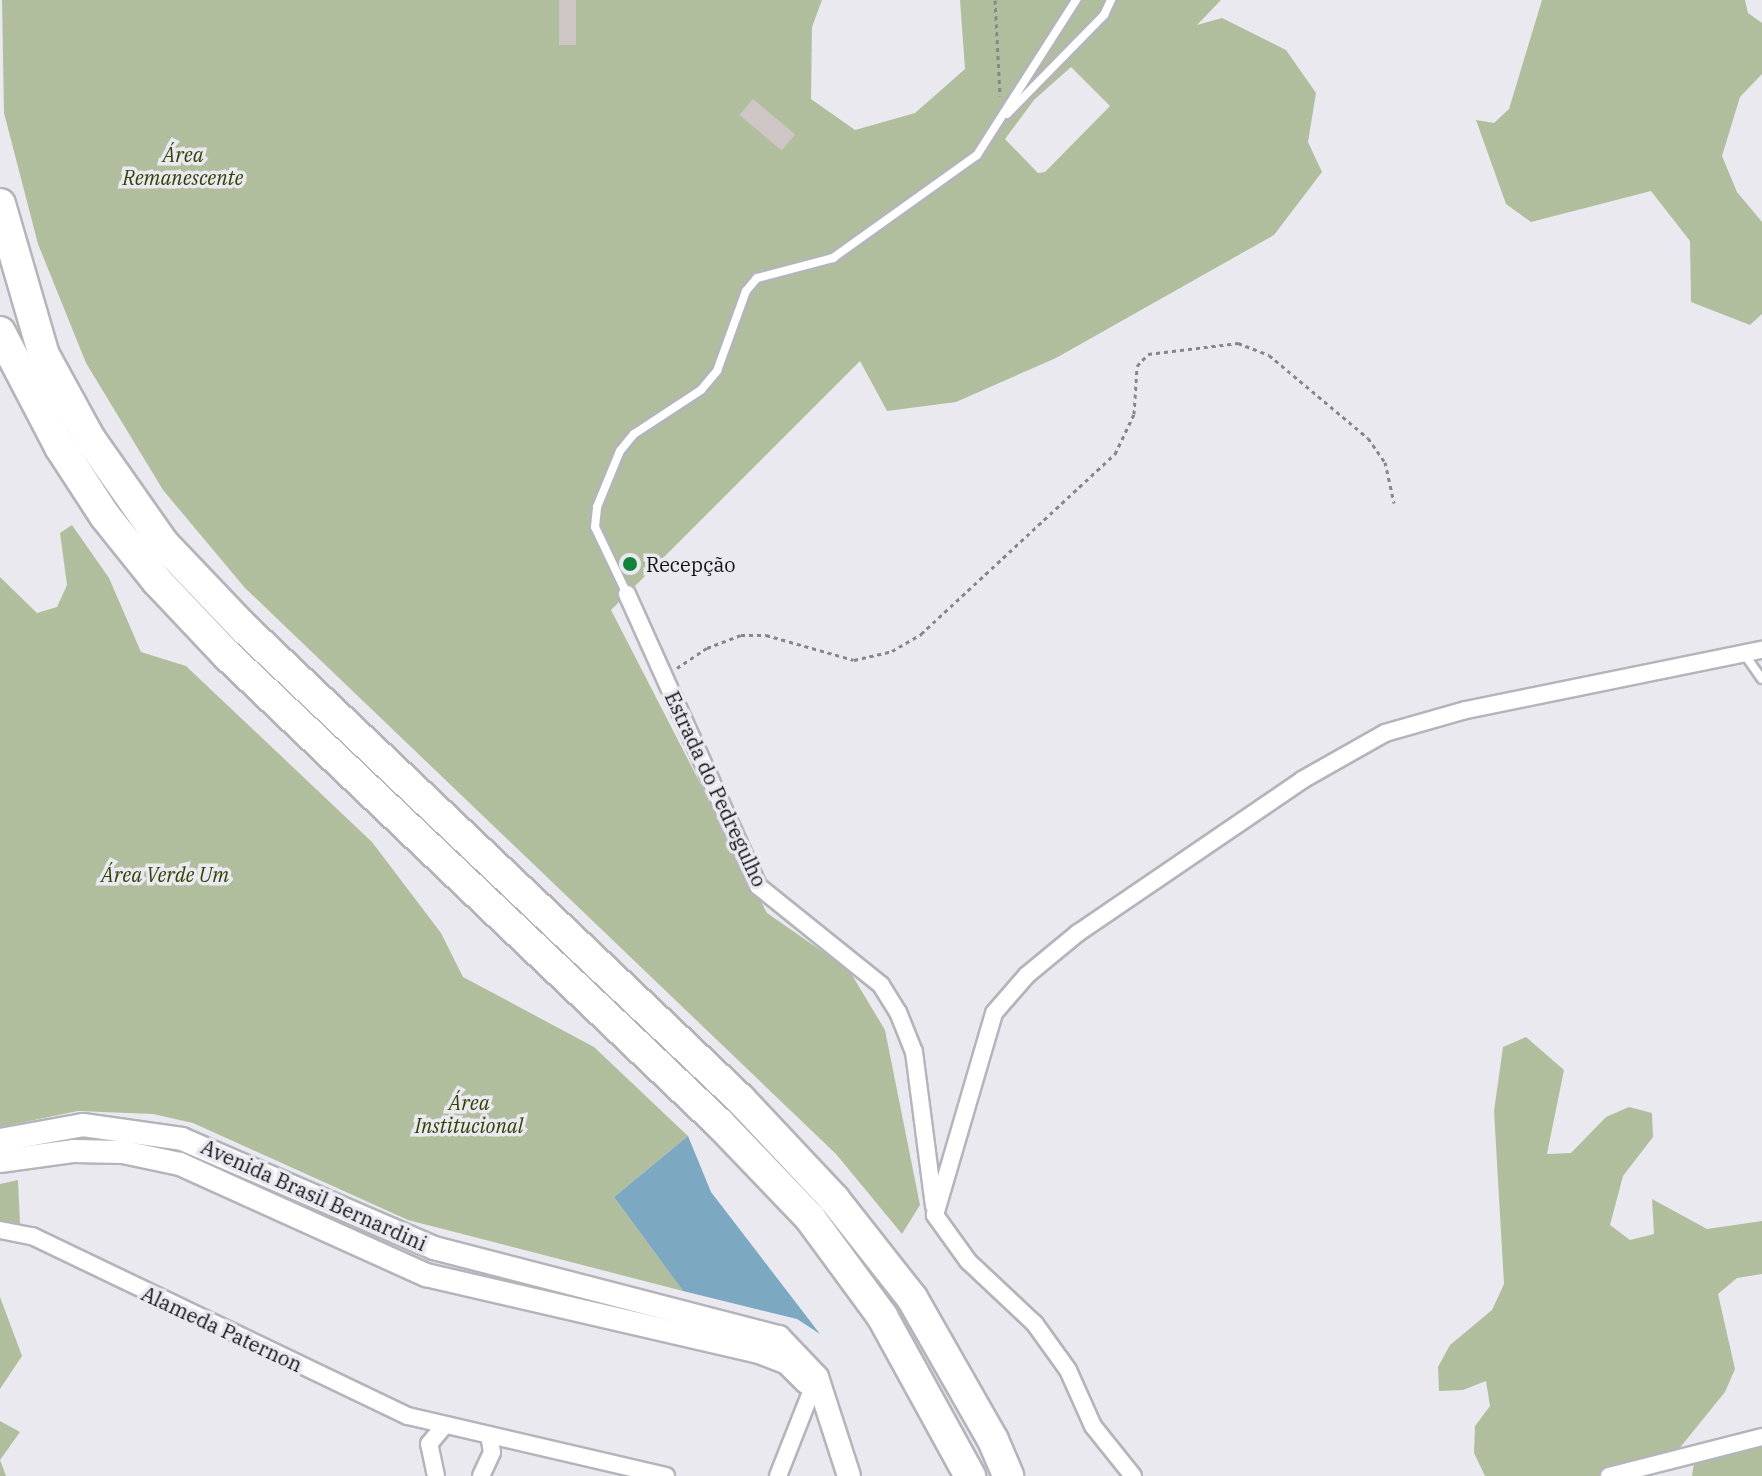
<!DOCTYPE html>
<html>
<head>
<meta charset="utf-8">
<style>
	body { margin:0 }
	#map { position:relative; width:1762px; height:1476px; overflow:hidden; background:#eae9f0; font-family:"IBM Plex Serif",serif }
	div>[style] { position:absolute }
	.green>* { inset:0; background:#b1be9e }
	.water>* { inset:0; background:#7ca9c1 }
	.building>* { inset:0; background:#cec6c4; transform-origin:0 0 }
	.path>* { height:3px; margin-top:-1.5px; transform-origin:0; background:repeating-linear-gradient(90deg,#87868b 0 4px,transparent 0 8px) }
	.roads { filter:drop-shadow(2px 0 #b4b4bb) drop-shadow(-2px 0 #b4b4bb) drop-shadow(0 2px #b4b4bb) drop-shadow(0 -2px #b4b4bb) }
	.lane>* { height:8px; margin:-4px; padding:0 4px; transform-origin:4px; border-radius:4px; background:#fff }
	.street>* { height:16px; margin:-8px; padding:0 8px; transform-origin:8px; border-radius:8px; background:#fff }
	.secondary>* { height:22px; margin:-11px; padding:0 11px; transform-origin:11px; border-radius:11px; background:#fff }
	.highway>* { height:30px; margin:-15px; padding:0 15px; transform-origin:15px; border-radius:15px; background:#fff }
	.dots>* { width:22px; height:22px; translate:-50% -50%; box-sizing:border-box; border:4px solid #eae9f0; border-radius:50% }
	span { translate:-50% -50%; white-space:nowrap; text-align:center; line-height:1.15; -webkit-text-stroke:7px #eae9f0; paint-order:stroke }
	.park-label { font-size:20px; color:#304200; font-style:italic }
	.poi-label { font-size:20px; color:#141416 }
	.left { translate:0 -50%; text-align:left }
	.street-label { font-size:20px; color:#141416 }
</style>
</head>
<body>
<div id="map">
	<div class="green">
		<i style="clip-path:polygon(evenodd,2px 0,822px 0,812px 27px,811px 99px,855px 130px,915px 113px,965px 69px,960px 0,1221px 0,1197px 25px,1222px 18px,1286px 50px,1316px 93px,1308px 142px,1322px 172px,1274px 235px,1056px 358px,956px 402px,887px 411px,860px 361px,611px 610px,767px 913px,849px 970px,885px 1030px,920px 1205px,902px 1234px,836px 1154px,245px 588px,163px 490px,86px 363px,38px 244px,4px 113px,2px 0,1071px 67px,1110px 106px,1045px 172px,1038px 173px,1005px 139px,1034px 100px,1071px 67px)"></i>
		<i style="clip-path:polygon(1542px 0,1745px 0,1748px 13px,1762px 23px,1762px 74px,1740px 97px,1722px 156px,1737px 192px,1762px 222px,1762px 314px,1750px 325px,1691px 302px,1690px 241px,1651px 191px,1531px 222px,1506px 204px,1476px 120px,1494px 123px,1509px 109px)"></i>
		<i style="clip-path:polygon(72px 525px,109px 578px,141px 652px,186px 666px,372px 842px,441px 933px,463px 977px,594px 1047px,688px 1136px,614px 1197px,683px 1291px,408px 1220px,193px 1123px,153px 1114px,78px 1111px,0 1127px,0 577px,37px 613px,57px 607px,67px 585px,60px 533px)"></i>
		<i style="clip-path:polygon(1526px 1037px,1564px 1070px,1547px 1154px,1571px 1153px,1606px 1117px,1629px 1107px,1652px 1113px,1653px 1137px,1623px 1176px,1610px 1225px,1630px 1240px,1654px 1234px,1652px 1199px,1707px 1229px,1762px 1221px,1762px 1274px,1737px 1278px,1718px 1294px,1735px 1369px,1725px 1392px,1674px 1455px,1637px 1476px,1485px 1476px,1474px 1453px,1475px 1426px,1490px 1406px,1486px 1381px,1463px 1390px,1439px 1391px,1438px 1367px,1450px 1345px,1492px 1310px,1504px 1284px,1494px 1111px,1503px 1047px)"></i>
		<i style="clip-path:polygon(18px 1180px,20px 1223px,0 1229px,0 1184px)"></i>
		<i style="clip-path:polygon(0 1297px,22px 1356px,0 1389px)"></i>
		<i style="clip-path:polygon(0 1421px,20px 1432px,0 1460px,6px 1476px,0 1476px)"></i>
		<i style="clip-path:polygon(1762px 1444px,1762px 1476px,1692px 1476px,1694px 1463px)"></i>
	</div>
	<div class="water">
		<i style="clip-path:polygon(688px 1136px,711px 1192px,820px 1334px,797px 1319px,683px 1291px,614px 1197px)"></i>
	</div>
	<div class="building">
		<i style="left:559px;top:0;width:17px;height:45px"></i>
		<i style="left:753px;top:99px;width:55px;height:21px;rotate:40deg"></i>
	</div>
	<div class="path">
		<i style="left:995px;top:0;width:96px;rotate:87deg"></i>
		<i style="left:677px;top:668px;width:36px;rotate:-34deg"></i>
		<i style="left:707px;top:648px;width:36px;rotate:-21deg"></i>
		<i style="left:741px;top:635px;width:25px"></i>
		<i style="left:766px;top:635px;width:91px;rotate:15.9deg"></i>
		<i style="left:854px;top:660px;width:39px;rotate:-13deg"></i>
		<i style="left:892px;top:651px;width:34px;rotate:-30deg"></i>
		<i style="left:921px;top:634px;width:265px;rotate:-42.9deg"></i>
		<i style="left:1115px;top:454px;width:44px;rotate:-64.6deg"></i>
		<i style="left:1134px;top:414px;width:48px;rotate:-86.4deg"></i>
		<i style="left:1137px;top:366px;width:16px;rotate:-47deg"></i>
		<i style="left:1148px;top:354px;width:91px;rotate:-7deg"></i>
		<i style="left:1238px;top:343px;width:33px;rotate:21deg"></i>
		<i style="left:1269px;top:355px;width:129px;rotate:40deg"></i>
		<i style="left:1368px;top:438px;width:29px;rotate:55deg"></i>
		<i style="left:1385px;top:462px;width:42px;rotate:77.6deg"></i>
	</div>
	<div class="roads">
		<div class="lane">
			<i style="left:1007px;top:114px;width:139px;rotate:-45.6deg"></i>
			<i style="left:1104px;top:15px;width:17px;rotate:-65deg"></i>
			<i style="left:627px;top:594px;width:74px;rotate:-115.5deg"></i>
			<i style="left:595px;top:527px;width:20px;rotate:-84deg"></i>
			<i style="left:597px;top:507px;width:61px;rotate:-67.7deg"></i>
			<i style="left:620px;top:451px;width:22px;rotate:-51deg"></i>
			<i style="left:634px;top:434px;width:80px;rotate:-33.3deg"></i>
			<i style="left:701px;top:390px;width:25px;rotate:-50deg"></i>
			<i style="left:717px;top:371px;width:85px;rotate:-70.1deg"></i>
			<i style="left:746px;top:291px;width:17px;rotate:-50deg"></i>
			<i style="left:757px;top:278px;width:79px;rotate:-14.7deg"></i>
			<i style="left:833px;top:258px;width:177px;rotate:-35.6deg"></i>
			<i style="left:977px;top:155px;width:184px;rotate:-57.4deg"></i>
			<i style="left:1745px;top:655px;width:29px;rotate:55deg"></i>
		</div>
		<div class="street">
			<i style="left:627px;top:594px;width:320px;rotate:65.8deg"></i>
			<i style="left:758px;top:886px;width:158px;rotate:38.8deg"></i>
			<i style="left:881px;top:985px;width:32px;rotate:58deg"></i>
			<i style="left:898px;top:1012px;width:43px;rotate:68.2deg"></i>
			<i style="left:914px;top:1052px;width:155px;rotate:82.6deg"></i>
			<i style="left:0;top:1230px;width:33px;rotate:11deg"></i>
			<i style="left:32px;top:1236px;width:417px;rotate:25.6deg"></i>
			<i style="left:408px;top:1416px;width:265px;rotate:13.1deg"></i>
			<i style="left:436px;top:1476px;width:33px;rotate:-102deg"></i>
			<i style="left:429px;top:1444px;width:25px;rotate:-50deg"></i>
			<i style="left:481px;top:1476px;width:26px;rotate:-65deg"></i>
			<i style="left:492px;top:1452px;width:17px;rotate:-100deg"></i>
			<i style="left:778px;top:1476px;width:106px;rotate:-68.5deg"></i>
			<i style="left:1133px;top:1476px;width:64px;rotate:-128.7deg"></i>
			<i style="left:1093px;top:1426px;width:61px;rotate:-114.1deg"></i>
			<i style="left:1068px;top:1370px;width:57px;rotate:-125.7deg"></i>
			<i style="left:1035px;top:1324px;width:92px;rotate:-136.8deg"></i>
			<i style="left:968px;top:1261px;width:57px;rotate:-125.7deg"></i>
			<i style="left:935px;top:1215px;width:210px;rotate:-73.7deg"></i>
			<i style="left:994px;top:1013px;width:50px;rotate:-49deg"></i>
			<i style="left:1027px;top:975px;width:66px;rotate:-39.5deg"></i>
			<i style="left:1078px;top:933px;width:271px;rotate:-34.3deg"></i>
			<i style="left:1302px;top:780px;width:95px;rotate:-29.5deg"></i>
			<i style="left:1385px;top:733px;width:84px;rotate:-15.9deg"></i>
			<i style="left:1466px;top:710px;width:302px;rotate:-11.5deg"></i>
			<i style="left:1609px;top:1476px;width:158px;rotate:-14.3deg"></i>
		</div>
		<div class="secondary">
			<i style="left:0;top:1140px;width:84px;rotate:-10.2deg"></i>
			<i style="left:83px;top:1125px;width:100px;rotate:8deg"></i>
			<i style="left:182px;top:1139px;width:275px;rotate:23.4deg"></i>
			<i style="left:434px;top:1248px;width:356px;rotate:14.5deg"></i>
			<i style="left:779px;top:1337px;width:55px;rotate:46.5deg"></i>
			<i style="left:817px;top:1377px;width:104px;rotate:72.1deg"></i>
			<i style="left:0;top:1161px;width:75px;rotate:-7.7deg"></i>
			<i style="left:74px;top:1151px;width:49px;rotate:1.2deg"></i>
			<i style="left:123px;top:1152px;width:58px;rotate:11.9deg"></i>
			<i style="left:180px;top:1164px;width:270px;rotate:24.3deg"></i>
			<i style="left:426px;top:1275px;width:342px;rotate:13deg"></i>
			<i style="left:759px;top:1352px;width:30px;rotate:21deg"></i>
			<i style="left:787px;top:1363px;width:27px;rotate:45deg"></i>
		</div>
		<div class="highway">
			<i style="left:0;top:204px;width:157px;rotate:73.8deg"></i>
			<i style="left:44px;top:355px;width:96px;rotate:61.3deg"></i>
			<i style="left:90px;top:439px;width:127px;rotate:54.9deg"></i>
			<i style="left:163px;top:543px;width:117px;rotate:46.4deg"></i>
			<i style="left:244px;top:628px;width:685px;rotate:43.52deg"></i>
			<i style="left:741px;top:1100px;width:136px;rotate:46.8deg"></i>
			<i style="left:834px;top:1199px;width:126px;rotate:51.8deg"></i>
			<i style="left:912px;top:1298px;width:163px;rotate:60.3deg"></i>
			<i style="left:993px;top:1440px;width:39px;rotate:67deg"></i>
			<i style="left:0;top:332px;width:130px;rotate:62.4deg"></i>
			<i style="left:60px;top:447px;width:82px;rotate:56.9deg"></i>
			<i style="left:105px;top:516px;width:83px;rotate:51.3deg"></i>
			<i style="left:157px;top:581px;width:103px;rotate:46.6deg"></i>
			<i style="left:228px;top:656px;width:679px;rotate:43.57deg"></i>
			<i style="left:720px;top:1124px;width:130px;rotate:46.2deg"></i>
			<i style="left:810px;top:1218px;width:122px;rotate:53.7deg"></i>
			<i style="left:882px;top:1316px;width:183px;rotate:61.2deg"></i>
		</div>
	</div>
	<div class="dots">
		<i style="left:630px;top:564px;background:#11833b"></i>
	</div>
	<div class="park-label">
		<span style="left:183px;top:166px">Área<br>Remanescente</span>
		<span style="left:165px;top:874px">Área Verde Um</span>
		<span style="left:469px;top:1114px">Área<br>Institucional</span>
	</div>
	<div class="poi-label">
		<span class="left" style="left:646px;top:564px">Recepção</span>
	</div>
	<div class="street-label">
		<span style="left:716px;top:789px;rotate:65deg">Estrada do Pedregulho</span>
		<span style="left:314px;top:1195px;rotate:24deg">Avenida Brasil Bernardini</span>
		<span style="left:222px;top:1329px;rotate:25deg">Alameda Paternon</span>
	</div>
</div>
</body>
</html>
